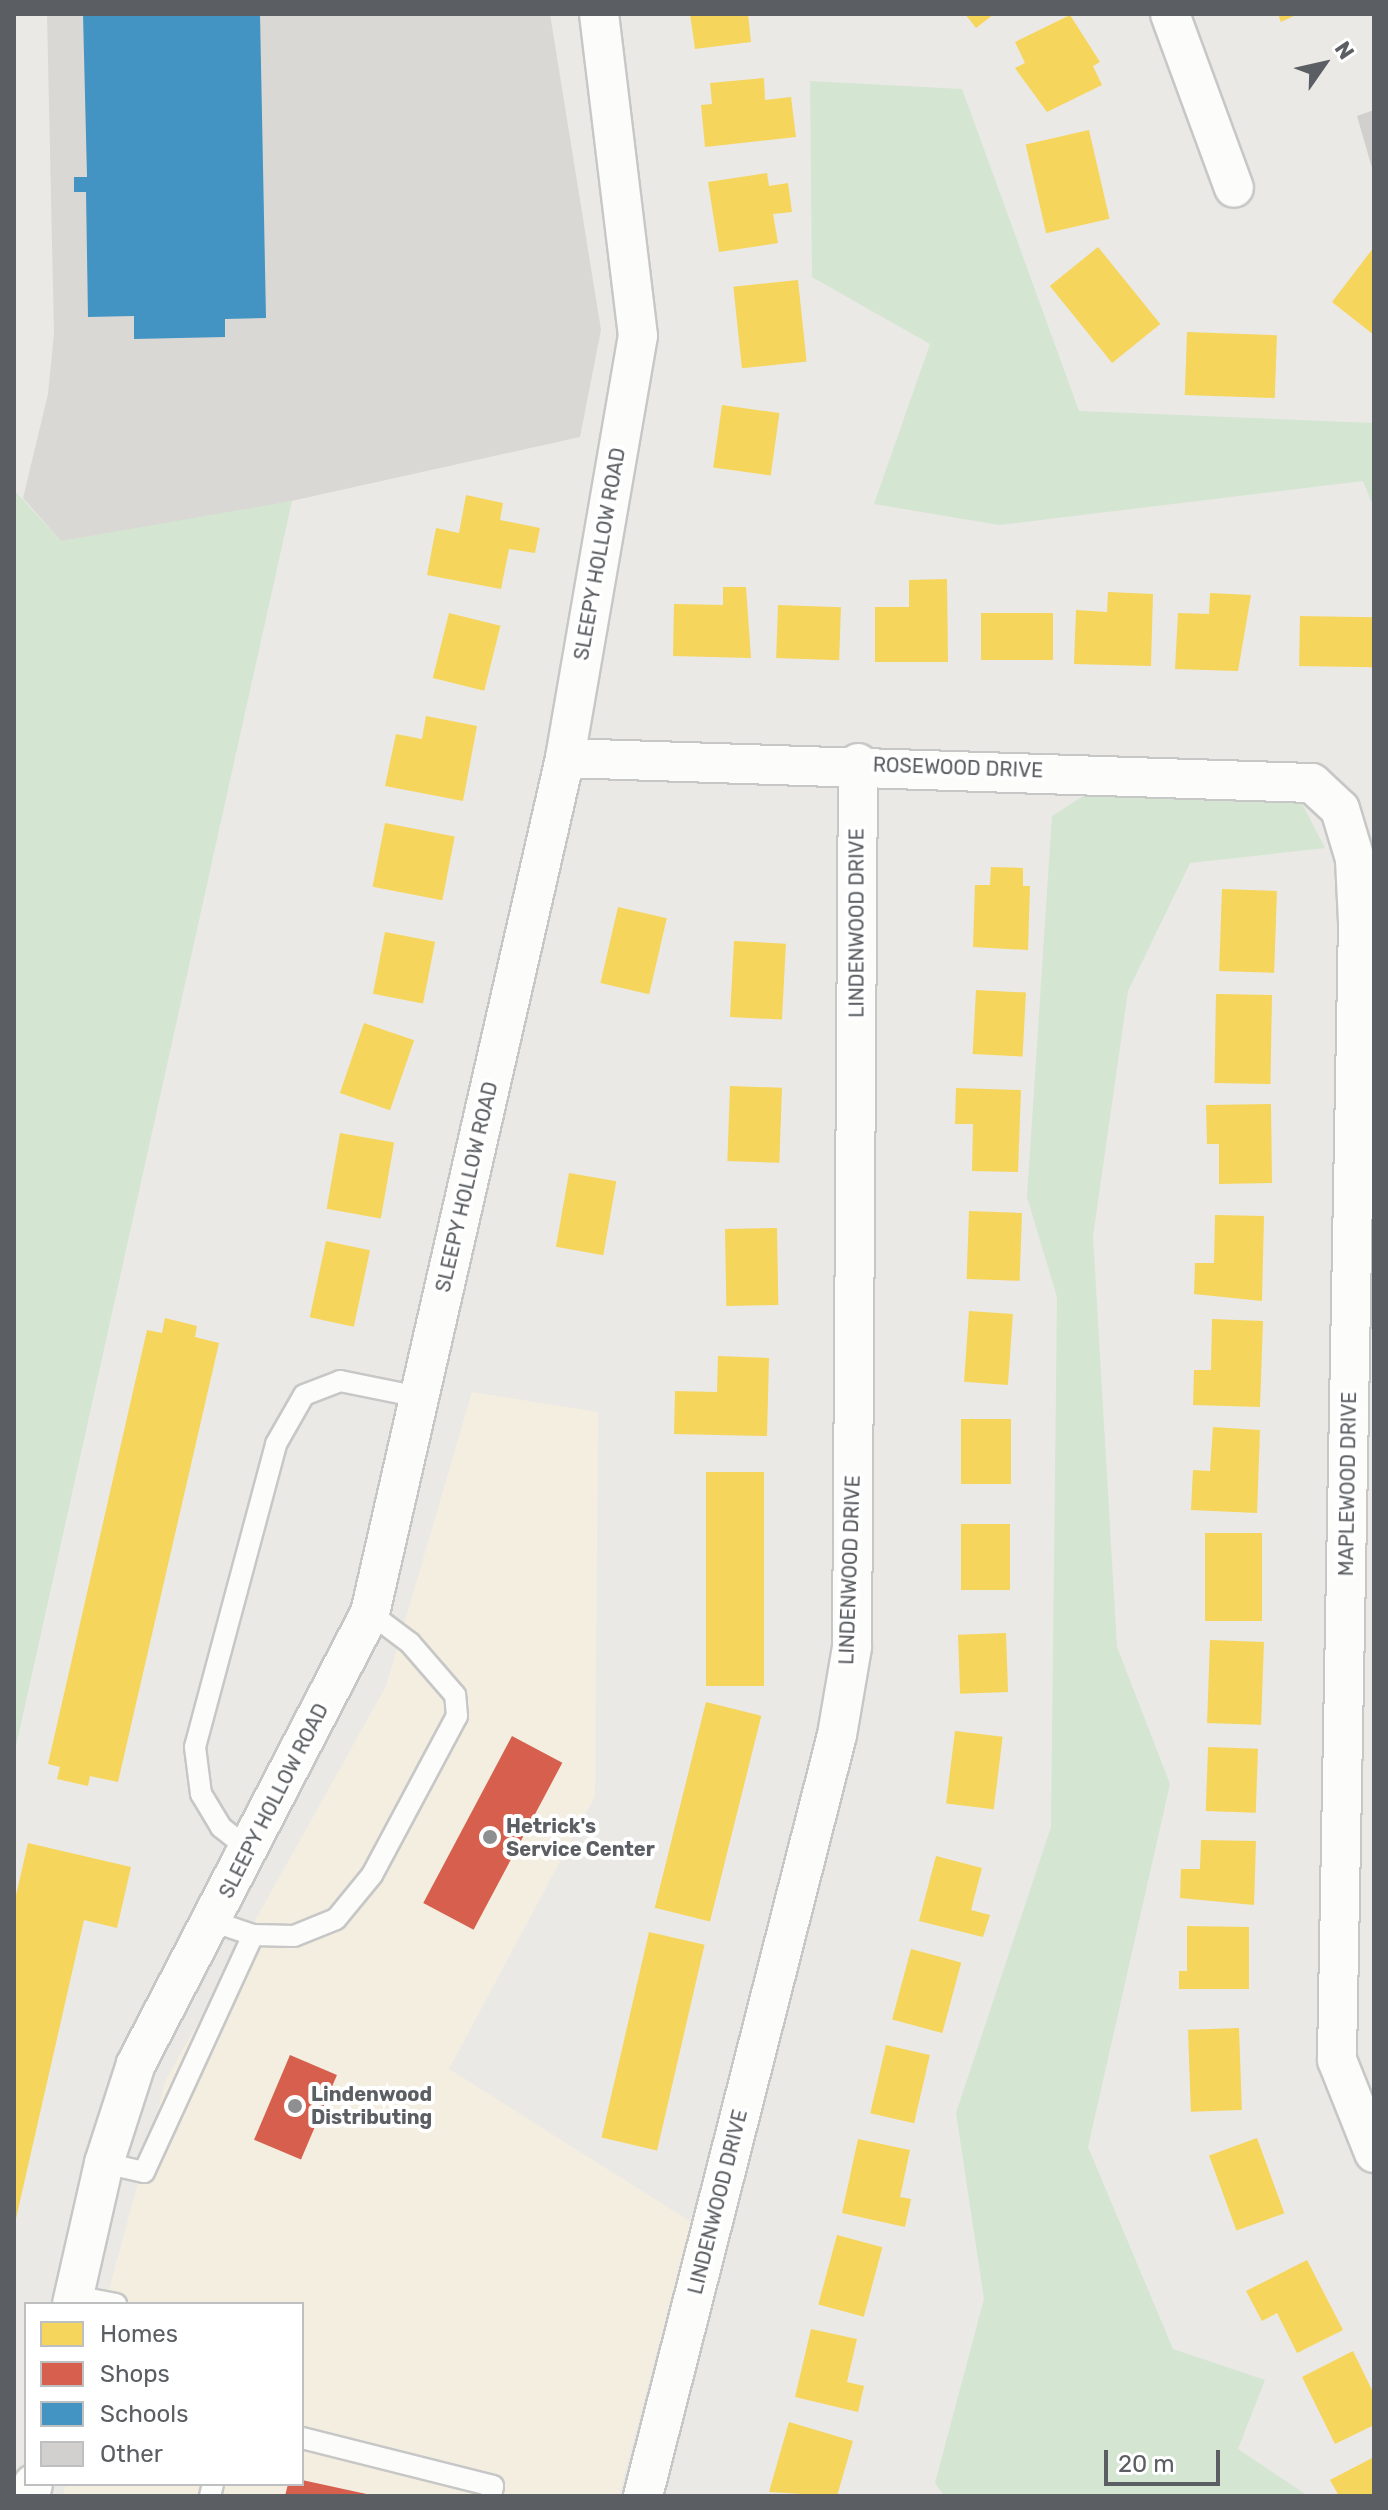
<!DOCTYPE html>
<html>
<head>
<meta charset="utf-8">
<style>
	body { margin:0 }
	#map { position:relative; width:1388px; height:2510px; overflow:hidden; background:#eae9e5; font-family:Rubik,sans-serif }
	div>[style] { position:absolute }
	.commercial>* { inset:0; background:#f3eee0 }
	.education>* { inset:0; background:#dad8d4 }
	.green>* { inset:0; background:#d4e5d2 }
	.homes>* { inset:0; background:#f6d55c; transform-origin:0 0 }
	.shops>* { inset:0; background:#d6604d; transform-origin:0 0 }
	.schools>* { inset:0; background:#4393c3 }
	.building>* { inset:0; background:#d1d0ce }
	.roads { filter:drop-shadow(2px 0 #c7c7c7) drop-shadow(-2px 0 #c7c7c7) drop-shadow(0 2px #c7c7c7) drop-shadow(0 -2px #c7c7c7) }
	.service>* { height:20px; margin:-10px; padding:0 10px; transform-origin:10px; border-radius:10px; background:#fcfcfb }
	.minor>* { height:38px; margin:-19px; padding:0 19px; transform-origin:19px; border-radius:19px; background:#fcfcfb }
	.dots>* { width:22px; height:22px; translate:-50% -50%; box-sizing:border-box; border:4px solid #fff; border-radius:50% }
	span { translate:-50% -50%; white-space:nowrap; text-align:center; line-height:1.15; -webkit-text-stroke:8px #fff; paint-order:stroke }
	.street-label { font-size:20px; color:#5b5e62 }
	.poi-label { font-size:20px; color:#5b5e62; font-weight:700 }
	.left { translate:0 -50%; text-align:left }
	.frame { position:absolute; inset:0; border:16px solid #5b5e62; pointer-events:none }
	.legend { position:absolute; left:24px; top:2302px; width:280px; height:184px; box-sizing:border-box; background:#fff; border:2px solid #bdbfc0; margin:0; padding:10px 14px; list-style:none; font-size:24px; color:#5b5e62 }
	.legend li { display:flex; align-items:center; gap:16px; height:40px }
	.legend b { width:40px; border:2px solid #bdbfc0 }
	.north { position:absolute; left:1284px; top:24px; width:80px; height:80px; -webkit-text-stroke:6px #fff; paint-order:stroke; rotate:56deg; font-size:22px; font-weight:700; line-height:32px; text-align:center; color:#5b5e62 }
	.north::after { content:''; display:block; margin:auto; width:28px; height:36px; background:#5b5e62; clip-path:polygon(50% 0,100% 100%,50% 72%,0 100%) }
	.scale { position:absolute; left:1104px; top:2450px; width:116px; height:36px; box-sizing:border-box; border:4px solid #5b5e62; border-top:0; padding-left:10px; font-size:24px; line-height:28px; white-space:nowrap; color:#5b5e62; -webkit-text-stroke:6px #fff; paint-order:stroke }
</style>
</head>
<body>
<div id="map">
	<div class="commercial">
		<i style="clip-path:polygon(472px 1392px,598px 1412px,595px 1796px,449px 2069px,691px 2222px,619px 2496px,63px 2496px,66px 2484px,302px 2484px,302px 2304px,105px 2304px,166px 2080px,386px 1686px)"></i>
	</div>
	<div class="education">
		<i style="clip-path:polygon(47px 14px,550px 14px,601px 330px,580px 437px,187px 524px,61px 541px,23px 498px,48px 394px,54px 333px)"></i>
	</div>
	<div class="green">
		<i style="clip-path:polygon(810px 81px,962px 89px,1079px 411px,1374px 423px,1374px 508px,1363px 481px,999px 525px,874px 504px,930px 344px,812px 277px)"></i>
		<i style="clip-path:polygon(14px 490px,61px 541px,292px 501px,14px 1755px)"></i>
		<i style="clip-path:polygon(1085px 795px,1301px 802px,1325px 848px,1190px 863px,1128px 991px,1093px 1236px,1117px 1647px,1170px 1784px,1088px 2147px,1173px 2349px,1265px 2380px,1238px 2449px,1308px 2496px,944px 2496px,935px 2483px,984px 2299px,956px 2113px,1051px 1827px,1057px 1297px,1027px 1197px,1052px 816px)"></i>
	</div>
	<div class="homes">
		<i style="clip-path:polygon(690px 14px,748px 14px,751px 42px,695px 49px)"></i>
		<i style="clip-path:polygon(965px 14px,994px 14px,976px 28px)"></i>
		<i style="clip-path:polygon(1278px 14px,1298px 14px,1281px 22px)"></i>
		<i style="clip-path:polygon(1070px 15px,1100px 62px,1093px 66px,1102px 85px,1047px 112px,1015px 68px,1025px 63px,1015px 42px)"></i>
		<i style="clip-path:polygon(764px 78px,765px 100px,791px 97px,796px 137px,705px 147px,701px 105px,712px 104px,710px 83px)"></i>
		<i style="left:1089px;top:130px;width:91px;height:65px;rotate:77deg"></i>
		<i style="clip-path:polygon(767px 173px,769px 186px,788px 183px,792px 212px,773px 214px,778px 243px,719px 252px,708px 182px)"></i>
		<i style="left:1098px;top:247px;width:99px;height:62px;rotate:51deg"></i>
		<i style="clip-path:polygon(1374px 247px,1374px 335px,1332px 302px)"></i>
		<i style="left:798px;top:280px;width:82px;height:65px;rotate:84deg"></i>
		<i style="left:1187px;top:332px;width:90px;height:63px;rotate:2deg"></i>
		<i style="left:722px;top:405px;width:58px;height:63px;rotate:8deg"></i>
		<i style="clip-path:polygon(466px 495px,503px 503px,500px 520px,540px 528px,535px 553px,509px 549px,501px 589px,427px 575px,436px 528px,459px 533px)"></i>
		<i style="clip-path:polygon(947px 579px,948px 662px,875px 662px,875px 607px,909px 607px,909px 580px)"></i>
		<i style="clip-path:polygon(723px 587px,746px 587px,751px 658px,673px 656px,674px 604px,723px 605px)"></i>
		<i style="clip-path:polygon(1108px 592px,1153px 594px,1151px 666px,1074px 664px,1076px 610px,1107px 612px)"></i>
		<i style="clip-path:polygon(1210px 593px,1251px 595px,1238px 671px,1175px 669px,1178px 613px,1209px 614px)"></i>
		<i style="left:778px;top:605px;width:63px;height:53px;rotate:2deg"></i>
		<i style="left:449px;top:613px;width:53px;height:67px;rotate:14deg"></i>
		<i style="left:981px;top:613px;width:72px;height:47px"></i>
		<i style="left:1300px;top:616px;width:74px;height:50px;rotate:1deg"></i>
		<i style="clip-path:polygon(426px 716px,477px 726px,463px 801px,385px 786px,396px 734px,422px 739px)"></i>
		<i style="left:385px;top:823px;width:71px;height:65px;rotate:11deg"></i>
		<i style="clip-path:polygon(991px 867px,1023px 868px,1023px 886px,1030px 886px,1028px 950px,973px 947px,975px 885px,990px 885px)"></i>
		<i style="left:1222px;top:889px;width:55px;height:82px;rotate:2deg"></i>
		<i style="left:618px;top:907px;width:50px;height:78px;rotate:13deg"></i>
		<i style="left:385px;top:932px;width:51px;height:63px;rotate:11deg"></i>
		<i style="left:734px;top:941px;width:52px;height:76px;rotate:3deg"></i>
		<i style="left:976px;top:990px;width:50px;height:64px;rotate:3deg"></i>
		<i style="left:1216px;top:994px;width:56px;height:89px;rotate:1deg"></i>
		<i style="left:364px;top:1023px;width:53px;height:74px;rotate:19deg"></i>
		<i style="left:730px;top:1086px;width:52px;height:75px;rotate:2deg"></i>
		<i style="clip-path:polygon(956px 1088px,1021px 1090px,1018px 1172px,972px 1171px,973px 1124px,955px 1124px)"></i>
		<i style="clip-path:polygon(1271px 1104px,1272px 1183px,1219px 1184px,1219px 1144px,1207px 1144px,1206px 1105px)"></i>
		<i style="left:340px;top:1133px;width:55px;height:77px;rotate:10deg"></i>
		<i style="left:569px;top:1173px;width:48px;height:75px;rotate:10deg"></i>
		<i style="left:969px;top:1211px;width:53px;height:68px;rotate:2deg"></i>
		<i style="clip-path:polygon(1215px 1215px,1264px 1216px,1262px 1301px,1194px 1294px,1195px 1263px,1214px 1263px)"></i>
		<i style="left:777px;top:1228px;width:77px;height:52px;rotate:89deg"></i>
		<i style="left:326px;top:1241px;width:45px;height:78px;rotate:12deg"></i>
		<i style="left:969px;top:1311px;width:44px;height:71px;rotate:4deg"></i>
		<i style="clip-path:polygon(165px 1318px,197px 1326px,195px 1337px,219px 1343px,118px 1782px,90px 1776px,88px 1786px,57px 1779px,60px 1767px,48px 1764px,147px 1330px,162px 1333px)"></i>
		<i style="clip-path:polygon(1212px 1319px,1263px 1321px,1260px 1407px,1193px 1405px,1194px 1370px,1211px 1370px)"></i>
		<i style="clip-path:polygon(718px 1356px,769px 1358px,767px 1436px,674px 1434px,675px 1391px,717px 1392px)"></i>
		<i style="left:961px;top:1419px;width:50px;height:65px"></i>
		<i style="clip-path:polygon(1213px 1427px,1260px 1430px,1257px 1513px,1191px 1510px,1193px 1470px,1210px 1471px)"></i>
		<i style="left:706px;top:1472px;width:58px;height:214px"></i>
		<i style="left:961px;top:1524px;width:49px;height:66px"></i>
		<i style="left:1205px;top:1533px;width:57px;height:88px"></i>
		<i style="left:1006px;top:1633px;width:59px;height:48px;rotate:88deg"></i>
		<i style="left:1210px;top:1640px;width:54px;height:83px;rotate:2deg"></i>
		<i style="left:706px;top:1702px;width:57px;height:212px;rotate:14deg"></i>
		<i style="left:955px;top:1731px;width:48px;height:73px;rotate:7deg"></i>
		<i style="left:1208px;top:1747px;width:50px;height:64px;rotate:2deg"></i>
		<i style="clip-path:polygon(1201px 1840px,1256px 1841px,1254px 1905px,1180px 1898px,1181px 1869px,1200px 1869px)"></i>
		<i style="clip-path:polygon(28px 1843px,131px 1867px,117px 1928px,84px 1920px,15px 2223px,14px 1904px)"></i>
		<i style="clip-path:polygon(936px 1856px,982px 1868px,971px 1910px,990px 1915px,983px 1937px,919px 1921px)"></i>
		<i style="clip-path:polygon(1187px 1926px,1249px 1927px,1249px 1989px,1179px 1989px,1179px 1971px,1187px 1971px)"></i>
		<i style="left:649px;top:1932px;width:57px;height:211px;rotate:13deg"></i>
		<i style="left:911px;top:1949px;width:52px;height:73px;rotate:15deg"></i>
		<i style="left:1239px;top:2028px;width:82px;height:51px;rotate:88deg"></i>
		<i style="left:886px;top:2045px;width:45px;height:70px;rotate:13deg"></i>
		<i style="left:1257px;top:2138px;width:80px;height:51px;rotate:70deg"></i>
		<i style="clip-path:polygon(858px 2139px,910px 2150px,900px 2197px,911px 2199px,905px 2227px,842px 2213px)"></i>
		<i style="left:837px;top:2235px;width:47px;height:72px;rotate:15deg"></i>
		<i style="clip-path:polygon(1307px 2260px,1343px 2330px,1297px 2353px,1277px 2313px,1262px 2321px,1246px 2291px)"></i>
		<i style="clip-path:polygon(811px 2329px,857px 2339px,847px 2382px,864px 2386px,858px 2412px,795px 2397px)"></i>
		<i style="clip-path:polygon(1353px 2351px,1374px 2394px,1374px 2425px,1335px 2444px,1302px 2377px)"></i>
		<i style="clip-path:polygon(789px 2422px,853px 2441px,837px 2496px,769px 2492px)"></i>
		<i style="clip-path:polygon(1374px 2457px,1374px 2496px,1339px 2496px,1330px 2480px)"></i>
	</div>
	<div class="shops">
		<i style="left:512px;top:1736px;width:57px;height:189px;rotate:28deg"></i>
		<i style="left:290px;top:2055px;width:51px;height:92px;rotate:23deg"></i>
		<i style="clip-path:polygon(302px 2480px,371px 2495px,371px 2496px,285px 2496px,288px 2484px)"></i>
	</div>
	<div class="schools">
		<i style="clip-path:polygon(83px 14px,260px 14px,266px 318px,225px 319px,225px 337px,134px 339px,134px 316px,88px 317px,86px 192px,74px 192px,74px 177px,87px 177px)"></i>
	</div>
	<div class="building">
		<i style="clip-path:polygon(1374px 110px,1374px 175px,1357px 116px)"></i>
	</div>
	<div class="roads">
		<div class="service">
			<i style="left:250px;top:1850px;width:37px;rotate:-142deg"></i>
			<i style="left:221px;top:1827px;width:39px;rotate:-121deg"></i>
			<i style="left:201px;top:1794px;width:47px;rotate:-97.3deg"></i>
			<i style="left:195px;top:1747px;width:314px;rotate:-75deg"></i>
			<i style="left:276px;top:1444px;width:56px;rotate:-60.3deg"></i>
			<i style="left:304px;top:1395px;width:39px;rotate:-21deg"></i>
			<i style="left:340px;top:1381px;width:81px;rotate:11.4deg"></i>
			<i style="left:212px;top:1921px;width:43px;rotate:18.9deg"></i>
			<i style="left:253px;top:1935px;width:41px;rotate:1.4deg"></i>
			<i style="left:294px;top:1936px;width:45px;rotate:-22deg"></i>
			<i style="left:336px;top:1919px;width:57px;rotate:-50.7deg"></i>
			<i style="left:372px;top:1875px;width:180px;rotate:-61.9deg"></i>
			<i style="left:457px;top:1716px;width:21px;rotate:-95deg"></i>
			<i style="left:455px;top:1695px;width:69px;rotate:-130.9deg"></i>
			<i style="left:410px;top:1643px;width:50px;rotate:-143.1deg"></i>
			<i style="left:104px;top:2163px;width:41px;rotate:12.7deg"></i>
			<i style="left:144px;top:2172px;width:261px;rotate:-65.3deg"></i>
			<i style="left:74px;top:2296px;width:43px;rotate:10.8deg"></i>
			<i style="left:302px;top:2438px;width:197px;rotate:14.1deg"></i>
			<i style="left:493px;top:2486px;width:10px;rotate:101deg"></i>
			<i style="left:210px;top:2496px;width:12px;rotate:-76deg"></i>
		</div>
		<div class="minor">
			<i style="left:1170px;top:14px;width:185px;rotate:69.8deg"></i>
			<i style="left:565px;top:758px;width:747px;rotate:1.92deg"></i>
			<i style="left:1312px;top:783px;width:38px;rotate:43deg"></i>
			<i style="left:1340px;top:809px;width:52px;rotate:73.3deg"></i>
			<i style="left:1355px;top:859px;width:63px;rotate:87.3deg"></i>
			<i style="left:1358px;top:922px;width:1138px;rotate:91.06deg"></i>
			<i style="left:1337px;top:2060px;width:100px;rotate:68.3deg"></i>
			<i style="left:72px;top:2304px;width:145px;rotate:-77.2deg"></i>
			<i style="left:104px;top:2163px;width:104px;rotate:-72.1deg"></i>
			<i style="left:136px;top:2064px;width:508px;rotate:-62.58deg"></i>
			<i style="left:370px;top:1613px;width:877px;rotate:-77.15deg"></i>
			<i style="left:565px;top:758px;width:428px;rotate:-80.2deg"></i>
			<i style="left:638px;top:336px;width:324px;rotate:-96.9deg"></i>
			<i style="left:30px;top:2496px;width:12px;rotate:-76deg"></i>
			<i style="left:643px;top:2496px;width:785px;rotate:-75.7deg"></i>
			<i style="left:837px;top:1735px;width:89px;rotate:-80.3deg"></i>
			<i style="left:852px;top:1647px;width:884px;rotate:-89.61deg"></i>
		</div>
	</div>
	<div class="dots">
		<i style="left:490px;top:1837px;background:#8d8f90"></i>
		<i style="left:295px;top:2106px;background:#8d8f90"></i>
	</div>
	<div class="street-label">
		<span style="left:600px;top:554px;rotate:-80deg">SLEEPY HOLLOW ROAD</span>
		<span style="left:958px;top:768px;rotate:2deg">ROSEWOOD DRIVE</span>
		<span style="left:857px;top:923px;rotate:-90deg">LINDENWOOD DRIVE</span>
		<span style="left:467px;top:1187px;rotate:-77deg">SLEEPY HOLLOW ROAD</span>
		<span style="left:1348px;top:1484px;rotate:-89deg">MAPLEWOOD DRIVE</span>
		<span style="left:850px;top:1570px;rotate:-88deg">LINDENWOOD DRIVE</span>
		<span style="left:274px;top:1801px;rotate:-63deg">SLEEPY HOLLOW ROAD</span>
		<span style="left:718px;top:2202px;rotate:-76deg">LINDENWOOD DRIVE</span>
	</div>
	<div class="poi-label">
		<span class="left" style="left:506px;top:1838px">Hetrick's<br>Service Center</span>
		<span class="left" style="left:311px;top:2106px">Lindenwood<br>Distributing</span>
	</div>
	<div class="frame"></div>
	<ul class="legend">
	<li><b style="height:22px;background:#f6d55c"></b>Homes</li>
	<li><b style="height:22px;background:#d6604d"></b>Shops</li>
	<li><b style="height:22px;background:#4393c3"></b>Schools</li>
	<li><b style="height:22px;background:#d1d0ce"></b>Other</li>
	</ul>
	<div class="north">N</div>
	<div class="scale">20 m</div>
</div>
</body>
</html>
